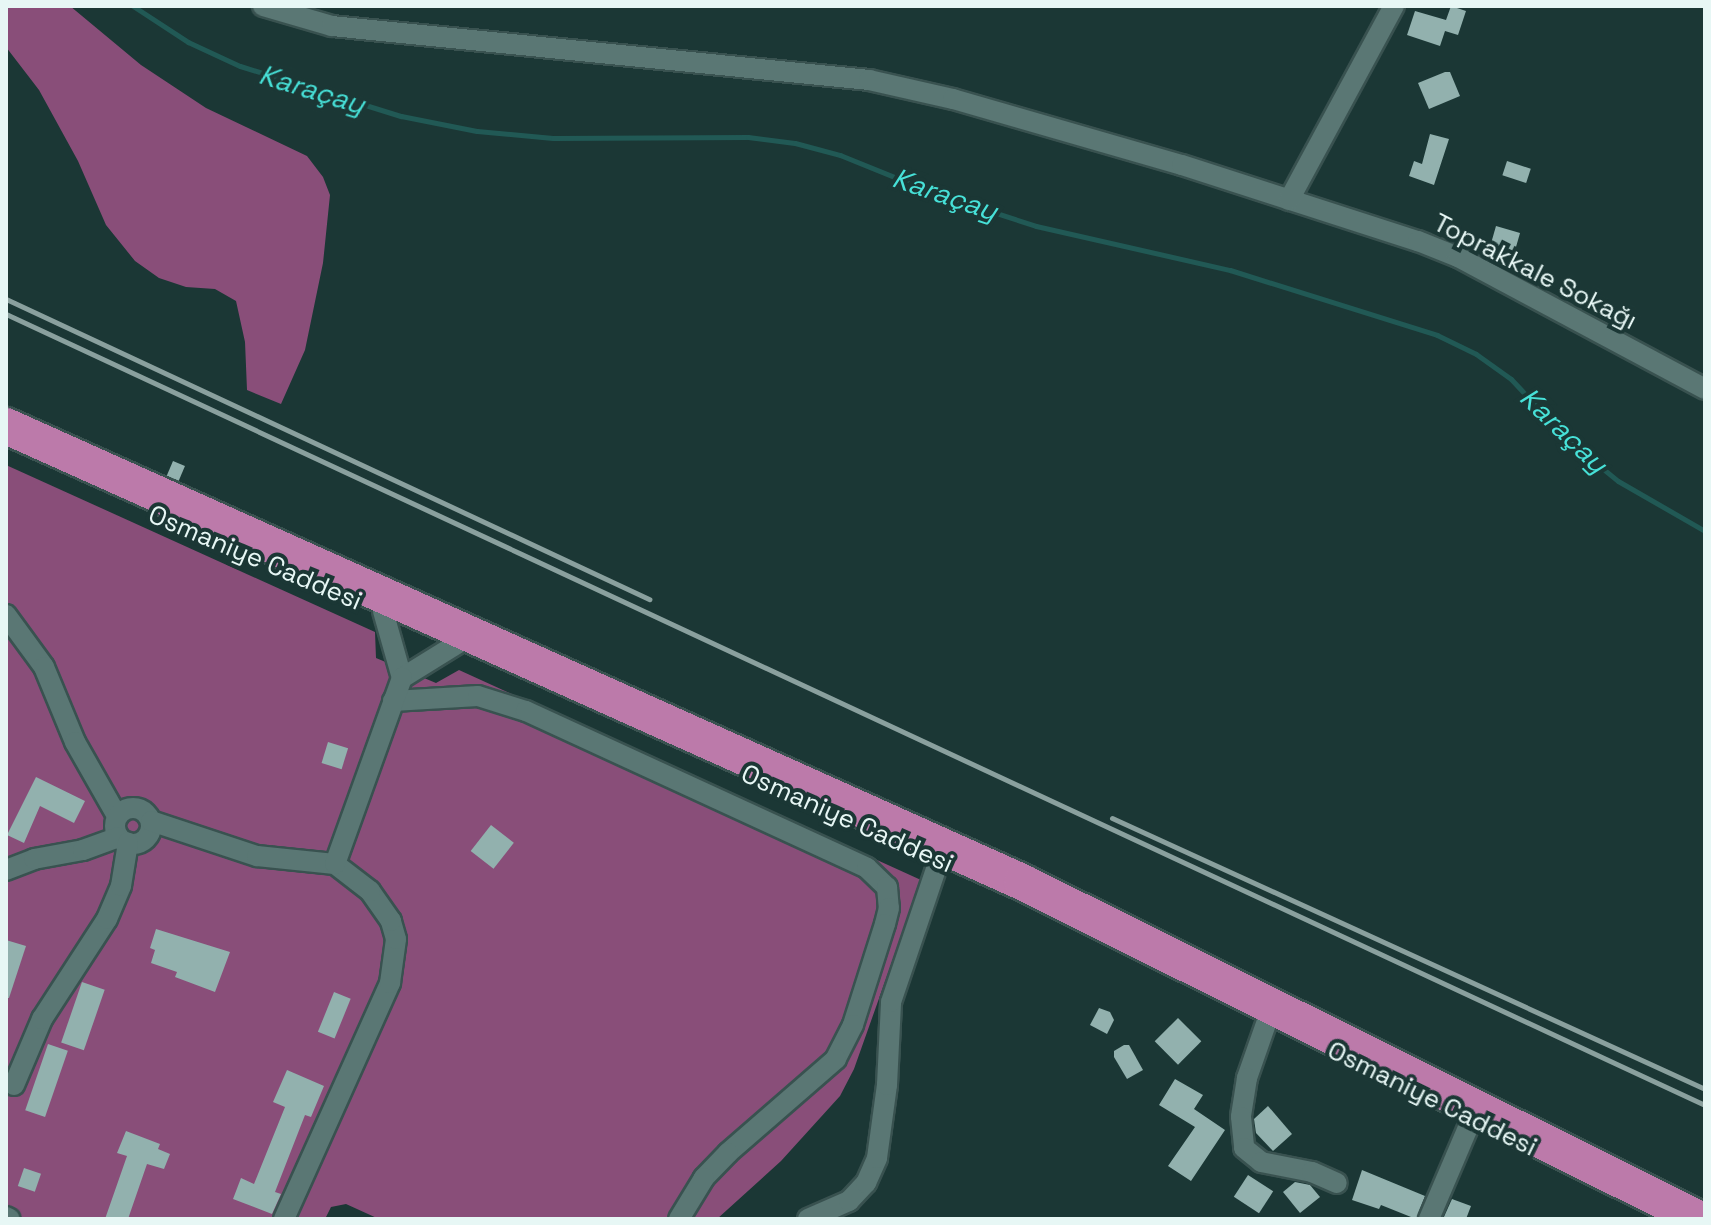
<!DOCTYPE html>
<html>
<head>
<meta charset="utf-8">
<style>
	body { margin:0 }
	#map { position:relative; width:1711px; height:1225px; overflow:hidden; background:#1b3735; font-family:"Space Grotesk",sans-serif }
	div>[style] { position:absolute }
	.forest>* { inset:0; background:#894e79 }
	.stream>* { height:5px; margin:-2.5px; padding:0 2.5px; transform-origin:2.5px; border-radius:2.5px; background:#215955 }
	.building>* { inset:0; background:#92b1ae; transform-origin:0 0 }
	.roads { filter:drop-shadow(2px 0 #395250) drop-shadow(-2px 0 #395250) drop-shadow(0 2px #395250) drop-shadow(0 -2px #395250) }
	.street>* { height:20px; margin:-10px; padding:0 10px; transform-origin:10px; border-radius:10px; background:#5a7774 }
	.street>.ring { margin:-10px; padding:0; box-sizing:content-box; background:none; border:20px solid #5a7774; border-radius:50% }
	.highway>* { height:36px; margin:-18px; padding:0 18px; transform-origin:18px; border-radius:18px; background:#bc7aaa }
	.rail>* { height:5px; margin:-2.5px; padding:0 2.5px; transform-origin:2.5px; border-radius:2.5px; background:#8aa09e }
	span { translate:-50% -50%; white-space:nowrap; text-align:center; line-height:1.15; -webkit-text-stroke:8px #1b3735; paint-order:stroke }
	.street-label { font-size:26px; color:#e7f7f5 }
	.water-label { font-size:28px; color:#47e1d8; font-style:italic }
	.frame { position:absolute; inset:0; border:8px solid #e7f7f5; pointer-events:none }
</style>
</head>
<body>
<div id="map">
	<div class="forest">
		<i style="clip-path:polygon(6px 6px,70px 6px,141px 65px,206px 108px,307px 156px,323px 177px,330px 195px,323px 263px,305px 350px,281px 404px,247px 390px,245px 342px,236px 301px,215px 289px,186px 287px,159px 278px,135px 261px,106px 225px,78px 161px,39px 90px,6px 47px)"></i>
		<i style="clip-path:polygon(6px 465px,375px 632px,376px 658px,436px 683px,459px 670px,921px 880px,854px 1069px,840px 1096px,781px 1161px,717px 1219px,379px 1219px,346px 1204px,331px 1207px,325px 1219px,6px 1219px)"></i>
	</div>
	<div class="stream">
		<i style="left:133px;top:6px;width:66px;rotate:33.2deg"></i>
		<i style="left:188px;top:42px;width:57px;rotate:24.8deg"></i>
		<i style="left:240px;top:66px;width:169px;rotate:17.3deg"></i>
		<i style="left:401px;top:116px;width:77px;rotate:11.2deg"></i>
		<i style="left:477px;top:131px;width:76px;rotate:5.3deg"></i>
		<i style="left:553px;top:138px;width:195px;rotate:-0.3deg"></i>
		<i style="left:748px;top:137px;width:47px;rotate:7.3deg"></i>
		<i style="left:795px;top:143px;width:47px;rotate:14.9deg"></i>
		<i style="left:840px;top:155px;width:101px;rotate:22deg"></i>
		<i style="left:934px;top:193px;width:107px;rotate:17.9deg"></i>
		<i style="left:1036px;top:226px;width:199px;rotate:12.8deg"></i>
		<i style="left:1230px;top:270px;width:217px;rotate:17.4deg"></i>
		<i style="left:1437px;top:335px;width:43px;rotate:26deg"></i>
		<i style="left:1476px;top:354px;width:43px;rotate:35.5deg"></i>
		<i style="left:1511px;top:379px;width:85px;rotate:46.9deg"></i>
		<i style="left:1569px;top:441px;width:63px;rotate:39.2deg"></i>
		<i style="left:1618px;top:481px;width:100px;rotate:29.9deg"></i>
	</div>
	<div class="building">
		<i style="clip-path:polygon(1451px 6px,1466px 11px,1458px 35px,1445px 31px,1440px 46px,1407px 35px,1415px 11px,1446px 20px)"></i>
		<i style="clip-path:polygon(1445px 72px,1450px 72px,1460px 96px,1429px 109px,1418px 83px)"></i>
		<i style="clip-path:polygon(1430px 134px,1449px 139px,1434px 185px,1409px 176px,1414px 161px,1422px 164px)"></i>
		<i style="left:1507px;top:161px;width:25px;height:15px;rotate:18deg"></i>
		<i style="left:1496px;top:226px;width:25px;height:27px;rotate:16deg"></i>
		<i style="left:173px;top:461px;width:13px;height:16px;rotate:23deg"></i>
		<i style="left:328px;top:742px;width:21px;height:22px;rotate:17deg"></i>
		<i style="clip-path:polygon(36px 777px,85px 801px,74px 823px,40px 806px,24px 843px,7px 835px)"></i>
		<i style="left:491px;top:825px;width:29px;height:33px;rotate:38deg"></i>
		<i style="clip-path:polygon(156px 929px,230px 952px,215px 992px,175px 977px,177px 972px,151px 963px,155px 950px,150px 948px)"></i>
		<i style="clip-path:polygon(6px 940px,26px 946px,9px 998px,6px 998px)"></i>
		<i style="left:82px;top:982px;width:24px;height:64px;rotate:19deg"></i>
		<i style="left:334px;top:992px;width:18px;height:43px;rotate:22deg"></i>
		<i style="clip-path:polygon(1099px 1008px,1110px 1012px,1114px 1020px,1107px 1034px,1090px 1025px)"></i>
		<i style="left:1178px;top:1018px;width:33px;height:33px;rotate:45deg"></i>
		<i style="left:48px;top:1044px;width:21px;height:70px;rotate:19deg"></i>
		<i style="clip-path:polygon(1124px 1045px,1129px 1045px,1143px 1070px,1127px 1079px,1114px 1057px,1114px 1051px)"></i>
		<i style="clip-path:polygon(287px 1070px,324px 1086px,311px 1117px,305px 1115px,275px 1192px,281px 1194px,272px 1214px,233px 1199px,241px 1178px,254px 1184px,285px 1107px,273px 1102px)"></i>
		<i style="clip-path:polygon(1175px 1079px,1203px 1095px,1194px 1109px,1225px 1130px,1191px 1181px,1168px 1166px,1195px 1127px,1159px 1105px)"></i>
		<i style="clip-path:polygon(1268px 1106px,1292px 1134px,1273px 1151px,1256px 1133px,1254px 1119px)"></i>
		<i style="clip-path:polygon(126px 1131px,160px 1144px,158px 1149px,170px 1154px,164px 1169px,147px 1164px,128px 1219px,105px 1219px,127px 1156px,117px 1153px)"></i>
		<i style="left:24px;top:1168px;width:18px;height:19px;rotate:19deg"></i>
		<i style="clip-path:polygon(1362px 1170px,1425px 1196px,1416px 1219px,1381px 1205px,1379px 1209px,1352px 1200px)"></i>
		<i style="left:1248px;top:1175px;width:30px;height:26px;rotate:33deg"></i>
		<i style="clip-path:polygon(1295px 1182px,1310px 1185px,1320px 1197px,1300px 1213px,1283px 1192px)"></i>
		<i style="clip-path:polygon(1452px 1199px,1471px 1206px,1466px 1219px,1443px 1219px)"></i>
	</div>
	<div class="roads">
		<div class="street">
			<i style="left:263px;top:6px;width:72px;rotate:16.2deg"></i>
			<i style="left:332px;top:26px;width:540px;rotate:5.74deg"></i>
			<i style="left:869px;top:80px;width:86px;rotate:12.7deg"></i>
			<i style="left:953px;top:99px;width:238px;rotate:16.1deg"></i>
			<i style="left:1182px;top:165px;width:248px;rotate:17.9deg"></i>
			<i style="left:1418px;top:241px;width:43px;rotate:21.8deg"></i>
			<i style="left:1458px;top:257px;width:280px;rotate:28.1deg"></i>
			<i style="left:1289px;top:200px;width:221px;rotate:-61.6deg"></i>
			<i style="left:383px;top:611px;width:70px;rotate:74.2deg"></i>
			<i style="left:402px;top:678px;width:65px;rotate:-31.7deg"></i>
			<i style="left:6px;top:615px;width:64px;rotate:53.8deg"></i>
			<i style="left:44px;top:667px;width:81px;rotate:67.5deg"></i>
			<i style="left:75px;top:742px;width:85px;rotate:60.4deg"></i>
			<i style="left:393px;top:701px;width:85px;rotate:-3.4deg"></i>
			<i style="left:478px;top:696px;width:50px;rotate:17.4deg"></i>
			<i style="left:526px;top:711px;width:375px;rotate:24.7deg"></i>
			<i style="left:867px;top:868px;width:28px;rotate:44deg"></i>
			<i style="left:887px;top:887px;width:21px;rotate:85deg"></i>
			<i style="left:889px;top:908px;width:16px;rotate:104deg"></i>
			<i style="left:885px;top:924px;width:106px;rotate:107.6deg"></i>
			<i style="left:853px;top:1025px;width:38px;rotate:117deg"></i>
			<i style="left:836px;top:1059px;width:143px;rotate:139deg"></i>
			<i style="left:728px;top:1153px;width:35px;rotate:134deg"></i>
			<i style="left:704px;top:1178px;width:48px;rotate:121.4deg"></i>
			<i class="ring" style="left:115px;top:808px;width:16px;height:16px"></i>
			<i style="left:151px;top:821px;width:112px;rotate:18.3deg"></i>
			<i style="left:257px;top:856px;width:78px;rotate:5.9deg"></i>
			<i style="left:6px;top:870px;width:30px;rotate:-21deg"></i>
			<i style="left:34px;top:859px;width:50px;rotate:-10.4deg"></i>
			<i style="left:83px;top:850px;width:37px;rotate:-20deg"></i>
			<i style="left:1268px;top:1018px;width:64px;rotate:109.3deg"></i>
			<i style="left:1247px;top:1078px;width:39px;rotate:99deg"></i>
			<i style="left:1241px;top:1117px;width:31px;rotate:84deg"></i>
			<i style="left:1244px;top:1148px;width:22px;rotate:39deg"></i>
			<i style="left:1261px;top:1162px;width:52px;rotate:11.1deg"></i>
			<i style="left:1312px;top:1172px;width:27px;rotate:24deg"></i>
			<i style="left:14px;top:1085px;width:72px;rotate:-67deg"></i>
			<i style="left:42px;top:1019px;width:119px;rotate:-57deg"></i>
			<i style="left:107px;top:919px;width:36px;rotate:-67deg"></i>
			<i style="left:121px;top:886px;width:44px;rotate:-80.8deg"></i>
			<i style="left:6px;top:1217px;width:4px;rotate:27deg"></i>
			<i style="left:284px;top:1219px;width:259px;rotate:-65.8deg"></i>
			<i style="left:390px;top:983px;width:44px;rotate:-82.2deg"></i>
			<i style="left:396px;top:939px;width:19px;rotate:-106deg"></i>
			<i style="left:391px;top:921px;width:37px;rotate:-125deg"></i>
			<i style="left:370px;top:891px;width:44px;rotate:-142.4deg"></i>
			<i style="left:335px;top:864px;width:198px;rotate:-70.2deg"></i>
			<i style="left:808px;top:1219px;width:45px;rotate:-23.7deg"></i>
			<i style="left:849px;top:1201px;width:25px;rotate:-47deg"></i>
			<i style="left:866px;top:1183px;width:27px;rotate:-66deg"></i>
			<i style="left:877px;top:1158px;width:74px;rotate:-82.2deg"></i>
			<i style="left:887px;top:1085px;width:83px;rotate:-87.2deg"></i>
			<i style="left:891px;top:1002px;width:150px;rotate:-71.3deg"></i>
			<i style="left:1429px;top:1219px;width:110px;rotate:-66.9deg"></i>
		</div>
		<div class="highway">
			<i style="left:6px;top:426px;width:1114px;rotate:24.17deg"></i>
			<i style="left:1022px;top:882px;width:756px;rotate:26.46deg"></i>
		</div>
	</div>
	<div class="rail">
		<i style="left:6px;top:299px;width:710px;rotate:25.01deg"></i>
		<i style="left:6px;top:314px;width:1874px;rotate:24.97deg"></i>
		<i style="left:1112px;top:818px;width:652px;rotate:24.56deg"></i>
	</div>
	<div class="street-label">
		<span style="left:1535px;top:272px;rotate:27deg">Toprakkale Sokağı</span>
		<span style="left:255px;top:558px;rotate:23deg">Osmaniye Caddesi</span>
		<span style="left:847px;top:819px;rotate:24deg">Osmaniye Caddesi</span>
		<span style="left:1432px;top:1099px;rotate:26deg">Osmaniye Caddesi</span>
	</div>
	<div class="water-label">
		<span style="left:312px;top:89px;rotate:17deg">Karaçay</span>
		<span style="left:945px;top:194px;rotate:19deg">Karaçay</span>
		<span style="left:1564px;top:430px;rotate:44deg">Karaçay</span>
	</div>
	<div class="frame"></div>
</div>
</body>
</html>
